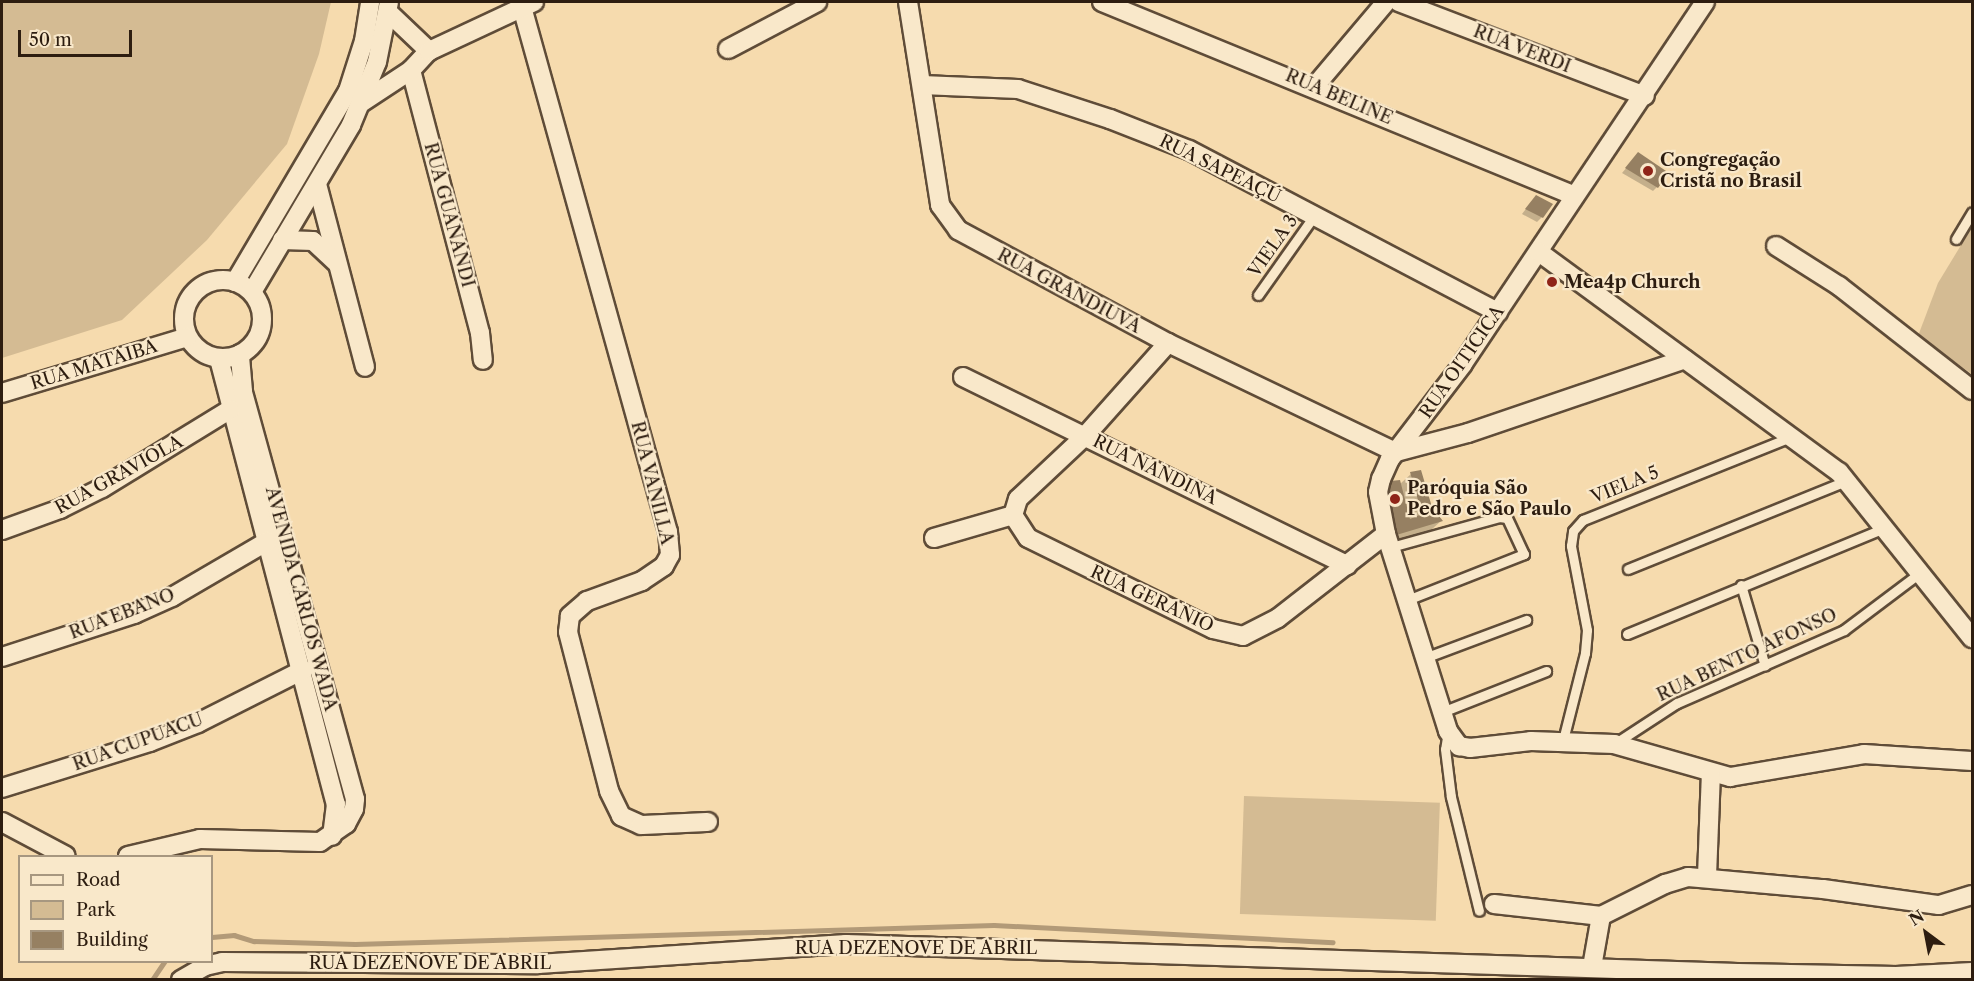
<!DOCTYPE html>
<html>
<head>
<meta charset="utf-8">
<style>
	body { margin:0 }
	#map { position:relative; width:1974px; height:981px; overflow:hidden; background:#f6dbae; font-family:"Libre Caslon Text",serif }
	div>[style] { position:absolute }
	.green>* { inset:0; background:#d4bb93; transform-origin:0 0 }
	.shadow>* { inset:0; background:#0003 }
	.stream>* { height:4.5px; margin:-2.25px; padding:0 2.25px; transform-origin:2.25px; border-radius:2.25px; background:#b29a78 }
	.building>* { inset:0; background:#968062 }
	.roads { filter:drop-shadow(2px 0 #5f4c38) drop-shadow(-2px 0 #5f4c38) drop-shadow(0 2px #5f4c38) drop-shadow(0 -2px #5f4c38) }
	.service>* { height:9px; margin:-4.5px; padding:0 4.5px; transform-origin:4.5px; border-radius:4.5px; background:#f9e8ca }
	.minor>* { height:18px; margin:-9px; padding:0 9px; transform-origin:9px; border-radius:9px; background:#f9e8ca }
	.minor>.ring { margin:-9px; padding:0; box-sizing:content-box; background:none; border:18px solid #f9e8ca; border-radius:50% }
	.dots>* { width:16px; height:16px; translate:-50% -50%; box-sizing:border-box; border:3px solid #f9e8ca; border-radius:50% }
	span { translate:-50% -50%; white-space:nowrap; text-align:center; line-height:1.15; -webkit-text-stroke:4.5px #f9e8ca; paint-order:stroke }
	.street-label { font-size:18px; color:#2d1d10 }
	.poi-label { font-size:18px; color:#2d1d10; font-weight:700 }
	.left { translate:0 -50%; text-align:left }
	.frame { position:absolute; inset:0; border:3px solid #2d1d10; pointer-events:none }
	.legend { position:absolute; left:18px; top:855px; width:195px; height:108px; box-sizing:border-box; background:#f9e8ca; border:2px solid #a79780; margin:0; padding:8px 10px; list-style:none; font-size:18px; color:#2d1d10 }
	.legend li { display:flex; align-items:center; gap:12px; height:30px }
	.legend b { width:30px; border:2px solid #a79780 }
	.north { position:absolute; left:1896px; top:903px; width:60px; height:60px; -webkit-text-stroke:4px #f9e8ca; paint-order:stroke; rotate:328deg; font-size:16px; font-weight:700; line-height:24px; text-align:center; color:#2d1d10 }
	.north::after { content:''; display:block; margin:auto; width:21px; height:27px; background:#2d1d10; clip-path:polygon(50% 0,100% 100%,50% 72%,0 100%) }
	.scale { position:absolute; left:18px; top:30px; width:114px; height:27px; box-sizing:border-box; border:3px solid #2d1d10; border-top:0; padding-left:8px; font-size:18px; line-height:21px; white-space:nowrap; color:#2d1d10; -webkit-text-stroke:4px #f9e8ca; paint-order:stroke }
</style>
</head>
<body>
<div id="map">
	<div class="green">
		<i style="clip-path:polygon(2px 2px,331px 2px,319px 54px,287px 144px,207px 240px,122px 320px,2px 358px)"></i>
		<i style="clip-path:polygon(1972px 227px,1972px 374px,1918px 336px,1938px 283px)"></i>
		<i style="left:1244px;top:796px;width:196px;height:118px;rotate:2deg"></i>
	</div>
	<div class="shadow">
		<i style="clip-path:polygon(1634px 159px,1657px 187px,1653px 191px,1622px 173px)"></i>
		<i style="clip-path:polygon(1532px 201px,1542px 217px,1537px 222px,1522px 214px)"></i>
		<i style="clip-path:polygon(1411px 474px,1441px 521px,1431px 530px,1384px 545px,1400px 484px)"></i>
	</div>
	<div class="stream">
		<i style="left:212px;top:937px;width:22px;rotate:-5deg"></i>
		<i style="left:234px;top:935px;width:21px;rotate:17deg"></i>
		<i style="left:254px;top:941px;width:101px;rotate:1.7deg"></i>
		<i style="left:355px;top:944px;width:639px;rotate:-1.7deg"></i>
		<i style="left:994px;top:925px;width:339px;rotate:2.9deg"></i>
		<i style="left:152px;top:980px;width:22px;rotate:-56deg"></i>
	</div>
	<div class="building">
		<i style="clip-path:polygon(1638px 152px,1669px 173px,1658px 188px,1625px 168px)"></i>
		<i style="clip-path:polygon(1536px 195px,1553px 204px,1543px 218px,1525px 209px)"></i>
		<i style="clip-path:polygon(1421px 470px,1432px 507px,1443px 521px,1393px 536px,1383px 491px,1391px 481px,1400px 480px,1410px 519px,1422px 514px,1410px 472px)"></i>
	</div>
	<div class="roads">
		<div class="service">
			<i style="left:1956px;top:239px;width:31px;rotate:-59deg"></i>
			<i style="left:1258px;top:295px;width:97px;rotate:-54.7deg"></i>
			<i style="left:1391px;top:547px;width:112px;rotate:-15.5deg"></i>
			<i style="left:1499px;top:517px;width:8px;rotate:7deg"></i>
			<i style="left:1507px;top:518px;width:40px;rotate:65deg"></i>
			<i style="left:1524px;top:554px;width:126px;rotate:158.5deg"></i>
			<i style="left:1628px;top:569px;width:235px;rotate:-22deg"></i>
			<i style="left:1741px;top:585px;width:84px;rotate:73.5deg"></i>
			<i style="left:1627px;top:634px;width:278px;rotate:-22.4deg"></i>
			<i style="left:1427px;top:657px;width:106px;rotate:-20.5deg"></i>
			<i style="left:1442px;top:712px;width:112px;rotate:-21.5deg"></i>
			<i style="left:1448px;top:731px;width:18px;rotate:99deg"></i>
			<i style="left:1445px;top:749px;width:48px;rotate:82.9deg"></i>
			<i style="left:1451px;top:797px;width:117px;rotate:76.2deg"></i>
			<i style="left:1563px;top:740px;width:90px;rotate:-75.8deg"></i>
			<i style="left:1585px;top:653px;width:23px;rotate:-85deg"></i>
			<i style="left:1587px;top:630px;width:86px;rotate:-100.8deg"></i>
			<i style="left:1571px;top:546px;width:15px;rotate:-82deg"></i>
			<i style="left:1573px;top:531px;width:15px;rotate:-48deg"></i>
			<i style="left:1583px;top:520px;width:224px;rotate:-21.8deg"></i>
			<i style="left:1614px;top:744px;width:75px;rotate:-33.1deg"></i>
			<i style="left:1677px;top:703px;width:182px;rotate:-23.6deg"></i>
			<i style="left:1844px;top:630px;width:96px;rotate:-37deg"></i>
		</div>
		<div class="minor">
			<i style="left:908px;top:2px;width:206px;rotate:81deg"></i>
			<i style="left:940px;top:205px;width:31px;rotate:54deg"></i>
			<i style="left:958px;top:230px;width:238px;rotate:28.3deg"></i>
			<i style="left:1168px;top:343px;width:253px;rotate:25.6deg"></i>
			<i style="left:1396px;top:452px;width:74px;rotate:-14.8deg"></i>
			<i style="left:1468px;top:433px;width:229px;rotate:-18.8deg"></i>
			<i style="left:1102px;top:2px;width:511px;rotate:22.3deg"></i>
			<i style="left:1399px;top:2px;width:263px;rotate:20.9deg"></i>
			<i style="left:1705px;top:2px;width:435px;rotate:123.8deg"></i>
			<i style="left:1463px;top:364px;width:120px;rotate:127.5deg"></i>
			<i style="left:1390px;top:459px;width:22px;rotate:114deg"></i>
			<i style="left:1381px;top:479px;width:13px;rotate:103deg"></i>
			<i style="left:1378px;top:492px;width:43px;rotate:79.2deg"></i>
			<i style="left:1386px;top:534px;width:207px;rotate:72.5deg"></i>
			<i style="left:1448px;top:731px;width:19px;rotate:54deg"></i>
			<i style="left:1459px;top:746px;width:11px;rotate:10deg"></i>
			<i style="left:1470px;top:748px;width:61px;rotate:-6.5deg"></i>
			<i style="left:1531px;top:741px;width:83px;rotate:2.1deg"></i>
			<i style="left:1614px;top:744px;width:121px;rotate:15.9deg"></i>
			<i style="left:1730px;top:777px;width:136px;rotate:-9.7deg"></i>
			<i style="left:1864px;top:754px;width:108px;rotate:3.7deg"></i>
			<i style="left:522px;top:7px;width:545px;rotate:74.46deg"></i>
			<i style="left:668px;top:532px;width:23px;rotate:85deg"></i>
			<i style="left:670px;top:555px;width:13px;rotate:119deg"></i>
			<i style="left:664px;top:566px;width:27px;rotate:146deg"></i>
			<i style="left:642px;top:581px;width:59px;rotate:160deg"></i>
			<i style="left:587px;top:601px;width:23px;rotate:139deg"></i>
			<i style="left:570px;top:616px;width:16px;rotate:97deg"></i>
			<i style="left:568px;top:632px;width:164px;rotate:75.5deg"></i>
			<i style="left:609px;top:791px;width:28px;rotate:64deg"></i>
			<i style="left:621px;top:816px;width:22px;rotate:24deg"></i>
			<i style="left:641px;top:825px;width:67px;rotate:-2.6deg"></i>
			<i style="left:388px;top:12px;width:57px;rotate:43.6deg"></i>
			<i style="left:728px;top:49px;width:101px;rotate:-27.8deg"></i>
			<i style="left:411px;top:70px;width:272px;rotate:75.3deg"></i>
			<i style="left:480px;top:333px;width:27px;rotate:84deg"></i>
			<i style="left:922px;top:85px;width:96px;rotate:2.4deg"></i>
			<i style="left:1018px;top:89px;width:97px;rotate:18.1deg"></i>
			<i style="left:1110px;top:119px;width:85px;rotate:21.4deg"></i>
			<i style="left:1189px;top:150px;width:349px;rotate:27.7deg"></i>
			<i style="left:1315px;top:86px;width:110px;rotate:-49.8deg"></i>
			<i style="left:361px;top:103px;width:60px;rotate:-33.4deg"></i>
			<i style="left:411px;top:70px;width:26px;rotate:-47deg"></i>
			<i style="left:429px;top:51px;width:116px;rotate:-25deg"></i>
			<i style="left:317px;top:184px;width:189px;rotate:75.3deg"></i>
			<i style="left:282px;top:240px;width:31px;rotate:2deg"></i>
			<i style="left:313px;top:241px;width:33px;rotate:43deg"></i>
			<i style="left:1776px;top:246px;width:75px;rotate:32.4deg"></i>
			<i style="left:1839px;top:286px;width:169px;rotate:38deg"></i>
			<i style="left:1539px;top:252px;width:372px;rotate:36.3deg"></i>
			<i style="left:1839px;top:472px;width:213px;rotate:51.3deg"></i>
			<i class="ring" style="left:184px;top:280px;width:60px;height:60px"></i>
			<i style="left:235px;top:282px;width:222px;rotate:-59.4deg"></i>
			<i style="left:348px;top:91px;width:52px;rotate:-72.3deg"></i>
			<i style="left:364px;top:41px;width:39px;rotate:-81deg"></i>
			<i style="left:252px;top:292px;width:194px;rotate:-59.3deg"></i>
			<i style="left:351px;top:125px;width:68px;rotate:-67.6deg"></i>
			<i style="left:377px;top:62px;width:61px;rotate:-78.7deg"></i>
			<i style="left:1168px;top:343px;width:125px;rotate:131.7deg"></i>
			<i style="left:1085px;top:436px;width:92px;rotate:136.8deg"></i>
			<i style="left:1018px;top:499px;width:17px;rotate:107deg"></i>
			<i style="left:1013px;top:515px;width:27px;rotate:57deg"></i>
			<i style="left:1028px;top:538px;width:206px;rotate:26.2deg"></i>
			<i style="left:1213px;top:629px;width:31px;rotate:13deg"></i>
			<i style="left:1243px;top:636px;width:39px;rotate:-27deg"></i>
			<i style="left:1278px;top:618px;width:137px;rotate:-37.9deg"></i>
			<i style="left:219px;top:359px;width:460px;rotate:75.3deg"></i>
			<i style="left:336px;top:804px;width:32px;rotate:97deg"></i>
			<i style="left:963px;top:377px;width:428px;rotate:26.1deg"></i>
			<i style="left:2px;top:393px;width:193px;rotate:-16.8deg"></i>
			<i style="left:2px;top:530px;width:62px;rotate:-19.9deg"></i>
			<i style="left:60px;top:509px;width:47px;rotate:-26.6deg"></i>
			<i style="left:102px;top:488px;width:151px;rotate:-31.5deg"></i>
			<i style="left:934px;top:538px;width:82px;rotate:-16.2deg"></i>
			<i style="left:2px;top:657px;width:139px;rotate:-18deg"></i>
			<i style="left:134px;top:614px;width:42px;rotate:-24.1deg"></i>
			<i style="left:172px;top:597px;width:111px;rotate:-30.3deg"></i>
			<i style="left:2px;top:788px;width:155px;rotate:-17.3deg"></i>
			<i style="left:150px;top:742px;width:52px;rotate:-21.6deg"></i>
			<i style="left:198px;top:723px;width:118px;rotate:-26.8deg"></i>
			<i style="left:2px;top:822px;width:72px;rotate:28deg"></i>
			<i style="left:128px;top:856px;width:74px;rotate:-13.3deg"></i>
			<i style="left:200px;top:839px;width:120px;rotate:1.4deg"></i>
			<i style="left:320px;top:842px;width:32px;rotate:-35deg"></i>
			<i style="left:346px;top:824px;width:17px;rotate:-62deg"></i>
			<i style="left:354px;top:809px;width:10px;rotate:-84deg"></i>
			<i style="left:355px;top:799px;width:423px;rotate:-105.4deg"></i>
			<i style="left:243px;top:391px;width:37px;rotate:-95deg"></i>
			<i style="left:1707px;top:876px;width:102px;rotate:-87.8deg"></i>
			<i style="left:1494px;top:904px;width:108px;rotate:6.4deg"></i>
			<i style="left:1592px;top:967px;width:52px;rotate:-80deg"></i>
			<i style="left:1601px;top:916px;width:72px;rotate:-26.6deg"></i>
			<i style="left:1665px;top:884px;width:24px;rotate:-17deg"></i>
			<i style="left:1688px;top:877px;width:136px;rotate:5.1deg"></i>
			<i style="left:1823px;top:889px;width:117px;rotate:7.9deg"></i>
			<i style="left:1939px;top:905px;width:34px;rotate:-17deg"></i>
			<i style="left:181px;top:980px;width:28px;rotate:-30deg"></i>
			<i style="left:205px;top:966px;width:17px;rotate:-13deg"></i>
			<i style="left:222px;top:962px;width:316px;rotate:0.4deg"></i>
			<i style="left:538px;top:964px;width:309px;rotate:-3.7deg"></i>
			<i style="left:846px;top:944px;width:892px;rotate:1.86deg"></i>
			<i style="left:1738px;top:973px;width:158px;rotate:1.1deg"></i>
			<i style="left:1896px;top:976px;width:76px;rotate:-3deg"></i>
		</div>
	</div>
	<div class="dots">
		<i style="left:1648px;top:171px;background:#8f2418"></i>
		<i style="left:1552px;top:282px;background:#8f2418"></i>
		<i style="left:1395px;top:499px;background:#8f2418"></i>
	</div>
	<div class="street-label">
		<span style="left:1522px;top:49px;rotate:21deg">RUA VERDI</span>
		<span style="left:1339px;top:97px;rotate:23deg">RUA BELINE</span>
		<span style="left:1220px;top:169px;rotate:26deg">RUA SAPEAÇÚ</span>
		<span style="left:449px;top:215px;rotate:75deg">RUA GUANANDI</span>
		<span style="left:1273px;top:246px;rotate:-55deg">VIELA 3</span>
		<span style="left:1069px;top:291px;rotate:28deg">RUA GRANDIUVA</span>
		<span style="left:1462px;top:362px;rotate:-55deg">RUA OITICICA</span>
		<span style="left:94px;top:365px;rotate:-17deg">RUA MATAIBA</span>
		<span style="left:1155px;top:470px;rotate:26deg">RUA NANDINA</span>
		<span style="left:119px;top:475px;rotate:-29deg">RUA GRAVIOLA</span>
		<span style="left:652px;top:483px;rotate:76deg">RUA VANILLA</span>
		<span style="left:1625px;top:485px;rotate:-22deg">VIELA 5</span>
		<span style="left:301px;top:599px;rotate:75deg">AVENIDA CARLOS WADA</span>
		<span style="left:1152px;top:599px;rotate:25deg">RUA GERANIO</span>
		<span style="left:122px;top:614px;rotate:-21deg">RUA EBANO</span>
		<span style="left:1747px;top:655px;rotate:-25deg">RUA BENTO AFONSO</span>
		<span style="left:138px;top:742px;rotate:-20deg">RUA CUPUACU</span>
		<span style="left:916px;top:948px">RUA DEZENOVE DE ABRIL</span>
		<span style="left:430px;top:963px">RUA DEZENOVE DE ABRIL</span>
	</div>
	<div class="poi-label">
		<span class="left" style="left:1660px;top:171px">Congregação<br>Cristã no Brasil</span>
		<span class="left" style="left:1564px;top:282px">Mea4p Church</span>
		<span class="left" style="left:1407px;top:499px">Paróquia São<br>Pedro e São Paulo</span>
	</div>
	<div class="frame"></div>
	<ul class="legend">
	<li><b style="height:8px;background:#f9e8ca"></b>Road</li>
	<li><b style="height:16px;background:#d4bb93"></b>Park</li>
	<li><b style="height:16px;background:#968062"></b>Building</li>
	</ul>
	<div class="north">N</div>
	<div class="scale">50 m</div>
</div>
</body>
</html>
